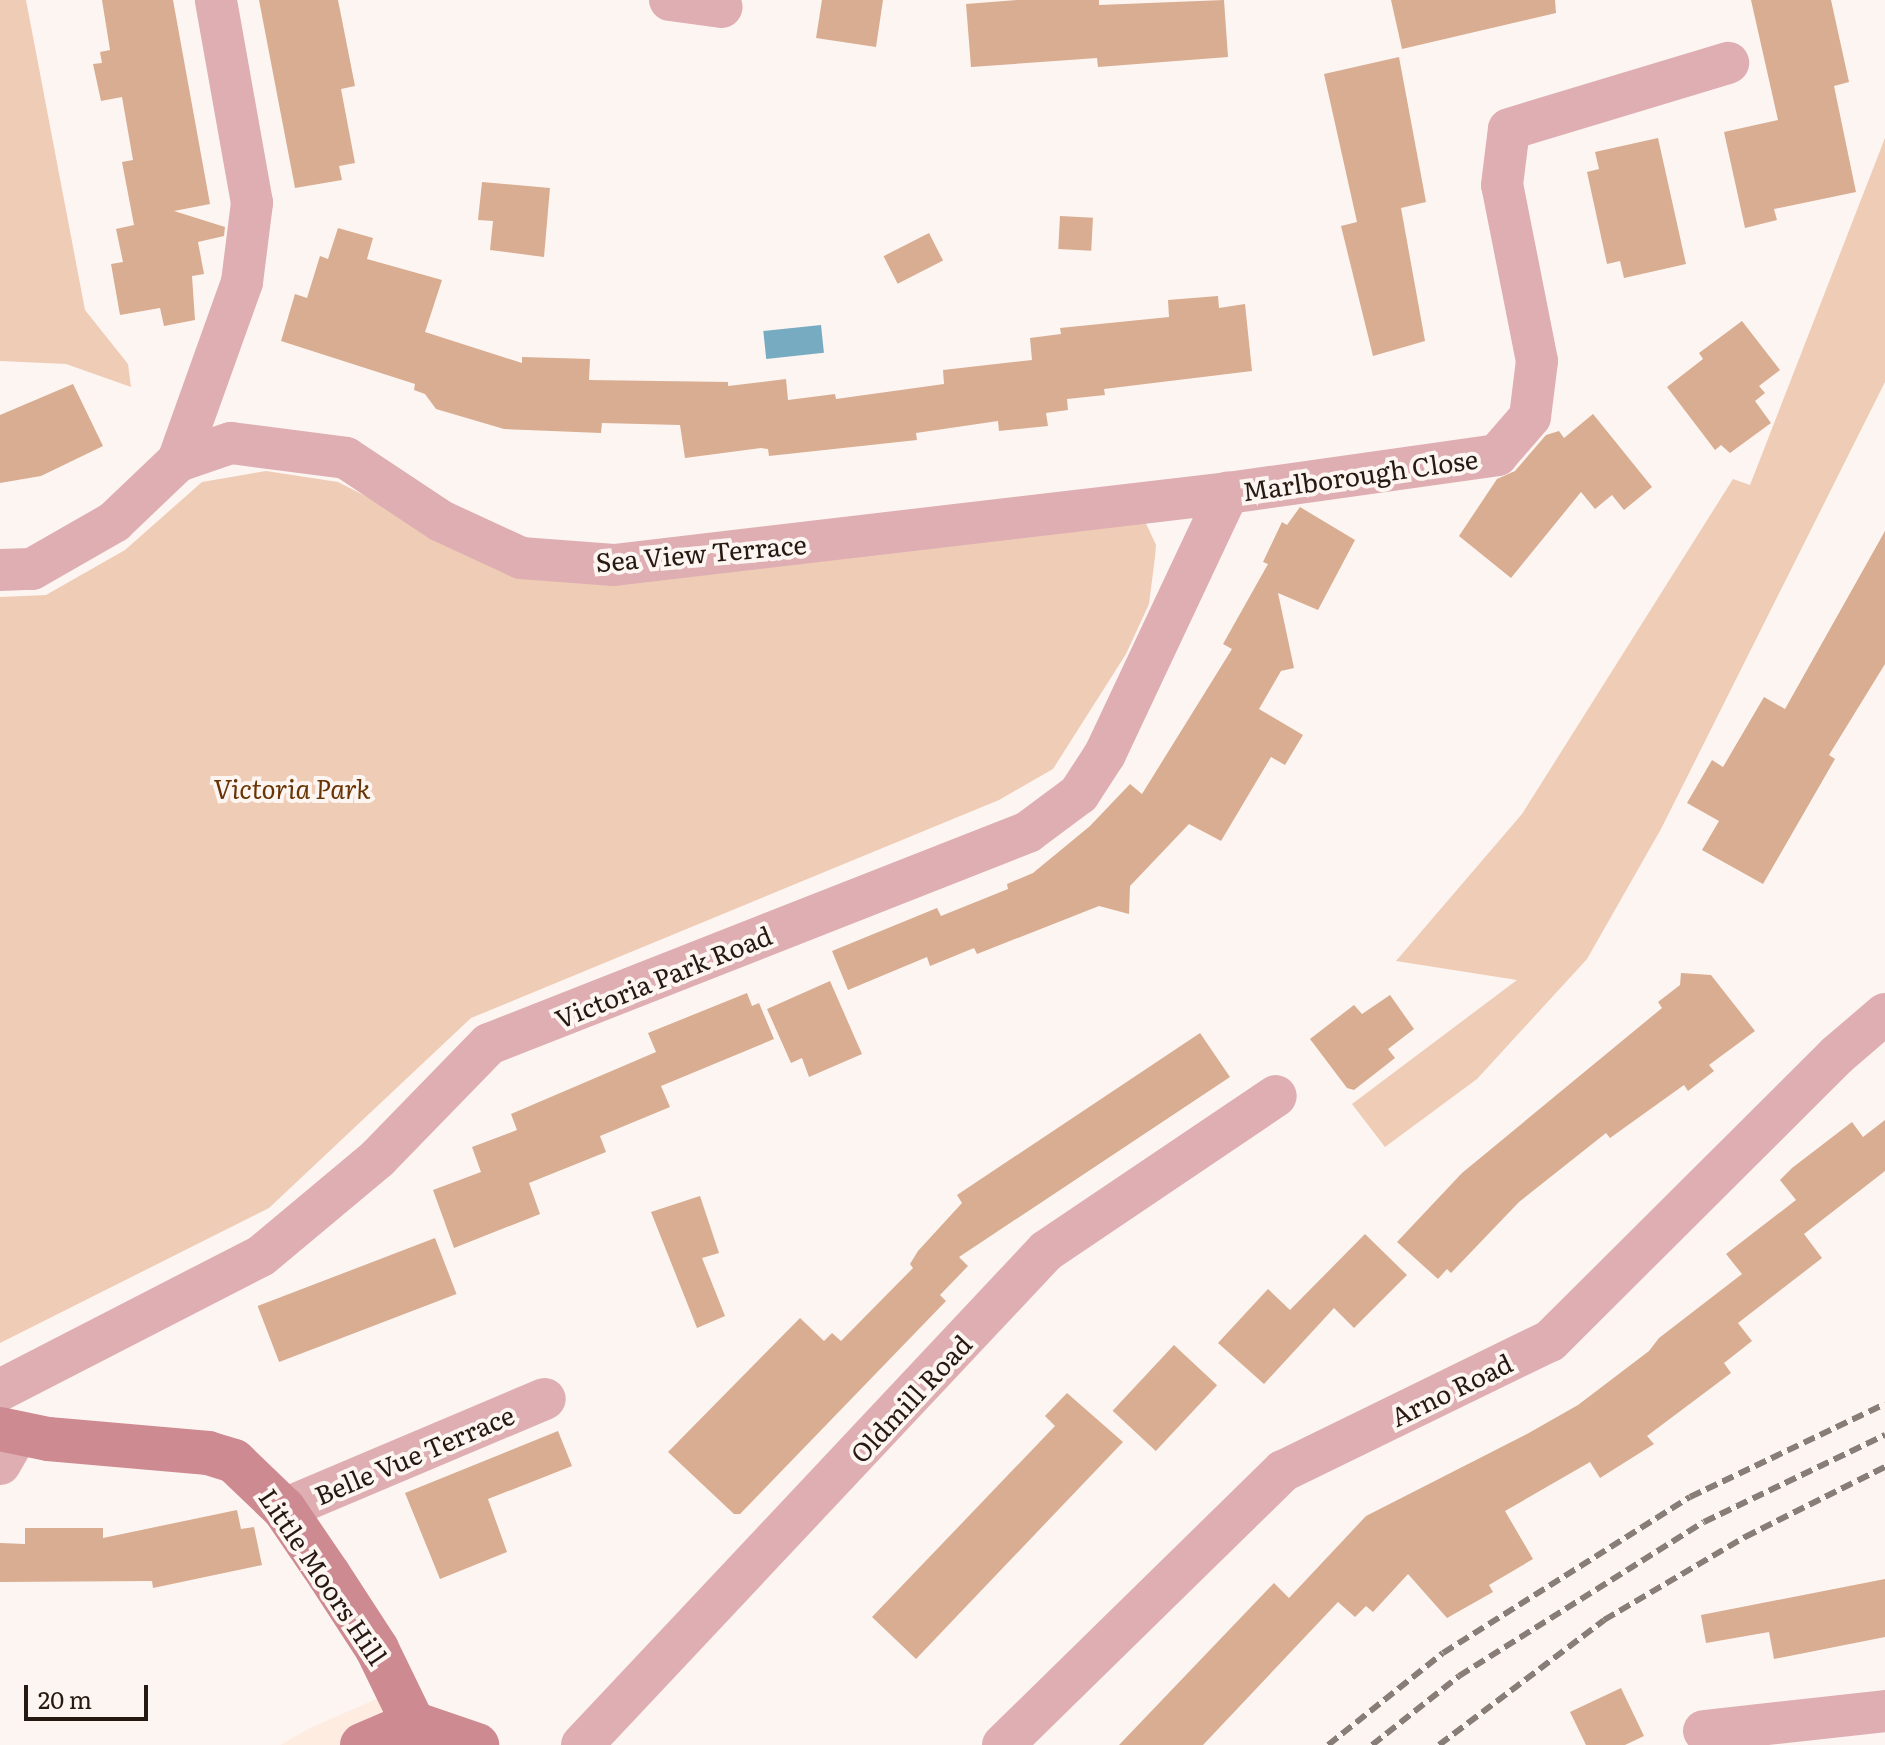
<!DOCTYPE html>
<html>
<head>
<meta charset="utf-8">
<style>
	body { margin:0 }
	#map { position:relative; width:1885px; height:1745px; overflow:hidden; background:#fdf5f1; font-family:Literata,serif }
	div>[style] { position:absolute }
	.built>* { inset:0; background:#feece1 }
	.green>* { inset:0; background:#efccb6 }
	.water>* { inset:0; background:#77abc1; transform-origin:0 0 }
	.building>* { inset:0; background:#d8ad91; transform-origin:0 0 }
	.street>* { height:42px; margin:-21px; padding:0 21px; transform-origin:21px; border-radius:21px; background:#deaeb2 }
	.secondary>* { height:44px; margin:-22px; padding:0 22px; transform-origin:22px; border-radius:22px; background:#ce8a91 }
	.rail>* { height:6px; margin-top:-3px; transform-origin:0; background:repeating-linear-gradient(90deg,#887d77 0 12px,transparent 0 18px) }
	span { translate:-50% -50%; white-space:nowrap; text-align:center; line-height:1.15; -webkit-text-stroke:8px #fdf5f1; paint-order:stroke }
	.street-label { font-size:26px; color:#261911 }
	.park-label { font-size:26px; color:#693404; font-style:italic }
	.scale { position:absolute; left:24px; top:1685px; width:124px; height:36px; box-sizing:border-box; border:4px solid #261911; border-top:0; padding-left:10px; font-size:24px; line-height:28px; white-space:nowrap; color:#261911; -webkit-text-stroke:6px #fdf5f1; paint-order:stroke }
</style>
</head>
<body>
<div id="map">
	<div class="built">
		<i style="clip-path:polygon(379px 1698px,411px 1745px,280px 1745px,312px 1727px)"></i>
	</div>
	<div class="green">
		<i style="clip-path:polygon(0 0,26px 0,85px 310px,128px 364px,131px 387px,66px 364px,0 361px)"></i>
		<i style="clip-path:polygon(1885px 138px,1885px 382px,1661px 829px,1587px 959px,1477px 1079px,1385px 1147px,1352px 1104px,1517px 980px,1396px 961px,1522px 814px,1733px 479px,1750px 485px)"></i>
		<i style="clip-path:polygon(266px 471px,338px 482px,511px 570px,1143px 517px,1156px 545px,1155px 557px,1149px 604px,1126px 654px,1053px 769px,999px 800px,471px 1018px,269px 1208px,0 1343px,0 597px,46px 595px,125px 550px,202px 482px)"></i>
	</div>
	<div class="water">
		<i style="left:821px;top:325px;width:28px;height:58px;rotate:84deg"></i>
	</div>
	<div class="building">
		<i style="clip-path:polygon(102px 0,173px 0,210px 204px,174px 211px,225px 227px,224px 236px,198px 242px,204px 274px,192px 276px,195px 320px,164px 326px,160px 308px,120px 315px,111px 264px,123px 262px,116px 229px,134px 225px,122px 162px,133px 160px,122px 97px,101px 101px,93px 64px,102px 63px,100px 52px,110px 50px)"></i>
		<i style="clip-path:polygon(259px 0,338px 0,355px 86px,341px 89px,355px 163px,339px 166px,342px 180px,295px 188px)"></i>
		<i style="clip-path:polygon(822px 0,883px 0,876px 47px,816px 38px)"></i>
		<i style="clip-path:polygon(1017px 0,1099px 0,1099px 5px,1224px 0,1228px 57px,1098px 67px,1097px 58px,971px 67px,966px 4px)"></i>
		<i style="clip-path:polygon(1391px 0,1555px 0,1556px 13px,1402px 49px)"></i>
		<i style="clip-path:polygon(1751px 0,1831px 0,1849px 82px,1834px 86px,1856px 192px,1774px 209px,1777px 220px,1745px 228px,1724px 132px,1778px 120px)"></i>
		<i style="clip-path:polygon(1399px 57px,1426px 202px,1401px 208px,1425px 341px,1373px 356px,1341px 226px,1357px 222px,1324px 74px)"></i>
		<i style="clip-path:polygon(1658px 138px,1686px 264px,1624px 278px,1620px 261px,1607px 264px,1587px 172px,1599px 169px,1595px 152px)"></i>
		<i style="clip-path:polygon(482px 182px,550px 188px,544px 257px,490px 250px,493px 221px,478px 220px)"></i>
		<i style="left:1060px;top:216px;width:33px;height:33px;rotate:3deg"></i>
		<i style="clip-path:polygon(338px 228px,373px 238px,367px 259px,442px 280px,425px 332px,522px 363px,522px 357px,590px 359px,589px 380px,728px 382px,728px 386px,786px 379px,788px 400px,835px 394px,836px 399px,944px 384px,943px 370px,1032px 360px,1030px 338px,1061px 334px,1060px 328px,1169px 317px,1168px 300px,1218px 296px,1219px 308px,1245px 304px,1252px 371px,1104px 389px,1105px 395px,1067px 399px,1068px 410px,1046px 413px,1048px 426px,999px 431px,998px 421px,916px 433px,917px 440px,769px 456px,768px 449px,761px 448px,685px 458px,680px 425px,602px 423px,601px 433px,504px 429px,436px 409px,425px 394px,414px 390px,415px 384px,281px 341px,295px 294px,307px 298px,320px 256px,328px 259px)"></i>
		<i style="left:929px;top:233px;width:31px;height:51px;rotate:63deg"></i>
		<i style="clip-path:polygon(1742px 321px,1780px 370px,1759px 386px,1765px 393px,1755px 401px,1771px 423px,1730px 453px,1721px 445px,1715px 450px,1667px 387px,1703px 359px,1699px 353px)"></i>
		<i style="clip-path:polygon(73px 384px,103px 446px,41px 476px,0 483px,0 415px)"></i>
		<i style="clip-path:polygon(1593px 414px,1652px 487px,1624px 510px,1612px 495px,1595px 509px,1581px 492px,1511px 578px,1459px 536px,1497px 479px,1515px 471px,1546px 435px,1559px 431px,1564px 438px)"></i>
		<i style="clip-path:polygon(1300px 507px,1355px 540px,1318px 610px,1278px 593px,1294px 668px,1281px 671px,1259px 709px,1303px 735px,1285px 765px,1271px 757px,1221px 841px,1189px 824px,1130px 886px,1129px 914px,1099px 906px,977px 954px,974px 948px,930px 966px,927px 957px,848px 990px,832px 951px,937px 908px,941px 916px,1008px 889px,1007px 884px,1033px 873px,1090px 826px,1130px 784px,1142px 794px,1232px 649px,1223px 644px,1268px 564px,1263px 562px,1282px 522px,1287px 525px)"></i>
		<i style="clip-path:polygon(1885px 531px,1885px 664px,1829px 755px,1835px 759px,1763px 884px,1702px 850px,1719px 821px,1687px 803px,1712px 760px,1723px 767px,1764px 697px,1785px 709px)"></i>
		<i style="clip-path:polygon(1681px 973px,1711px 975px,1755px 1031px,1709px 1065px,1714px 1071px,1688px 1091px,1684px 1085px,1610px 1138px,1606px 1133px,1519px 1202px,1451px 1273px,1447px 1269px,1438px 1279px,1397px 1242px,1462px 1173px,1662px 1008px,1658px 1002px,1680px 985px)"></i>
		<i style="clip-path:polygon(830px 981px,862px 1054px,809px 1077px,802px 1058px,791px 1063px,767px 1009px)"></i>
		<i style="clip-path:polygon(747px 993px,752px 1006px,759px 1003px,774px 1039px,661px 1086px,670px 1107px,600px 1136px,606px 1152px,529px 1183px,540px 1214px,454px 1248px,433px 1190px,481px 1172px,472px 1147px,517px 1130px,511px 1114px,656px 1052px,648px 1033px)"></i>
		<i style="clip-path:polygon(1390px 995px,1414px 1029px,1388px 1049px,1395px 1058px,1354px 1090px,1347px 1088px,1310px 1039px,1354px 1005px,1362px 1014px)"></i>
		<i style="clip-path:polygon(1200px 1033px,1230px 1077px,959px 1257px,968px 1266px,940px 1295px,946px 1301px,740px 1514px,734px 1514px,668px 1452px,800px 1318px,824px 1341px,832px 1333px,841px 1341px,913px 1268px,910px 1264px,918px 1251px,962px 1203px,957px 1195px)"></i>
		<i style="clip-path:polygon(1885px 1120px,1885px 1171px,1804px 1234px,1822px 1258px,1738px 1323px,1752px 1341px,1724px 1363px,1731px 1373px,1647px 1436px,1654px 1444px,1600px 1478px,1590px 1462px,1505px 1511px,1533px 1559px,1489px 1585px,1493px 1592px,1447px 1618px,1408px 1574px,1373px 1612px,1366px 1606px,1355px 1617px,1338px 1602px,1203px 1745px,1119px 1745px,1274px 1583px,1289px 1598px,1366px 1516px,1527px 1434px,1578px 1405px,1649px 1351px,1659px 1338px,1742px 1274px,1726px 1254px,1796px 1200px,1780px 1180px,1792px 1168px,1852px 1122px,1863px 1137px)"></i>
		<i style="clip-path:polygon(700px 1196px,719px 1253px,702px 1258px,725px 1316px,697px 1328px,651px 1212px)"></i>
		<i style="clip-path:polygon(1365px 1234px,1407px 1275px,1354px 1328px,1334px 1308px,1264px 1384px,1218px 1343px,1268px 1289px,1290px 1310px)"></i>
		<i style="left:435px;top:1238px;width:60px;height:190px;rotate:69deg"></i>
		<i style="left:1174px;top:1345px;width:59px;height:90px;rotate:43deg"></i>
		<i style="clip-path:polygon(1067px 1393px,1123px 1442px,916px 1659px,872px 1617px,1055px 1426px,1045px 1416px)"></i>
		<i style="clip-path:polygon(558px 1431px,572px 1466px,488px 1499px,507px 1552px,440px 1579px,405px 1493px)"></i>
		<i style="clip-path:polygon(237px 1510px,241px 1529px,254px 1527px,262px 1565px,153px 1588px,152px 1581px,0 1582px,0 1543px,25px 1544px,25px 1528px,103px 1528px,103px 1538px)"></i>
		<i style="clip-path:polygon(1885px 1579px,1885px 1637px,1774px 1659px,1769px 1632px,1706px 1643px,1701px 1615px)"></i>
		<i style="clip-path:polygon(1621px 1688px,1644px 1736px,1625px 1745px,1586px 1745px,1570px 1712px)"></i>
	</div>
	<div class="street">
		<i style="left:670px;top:0;width:52px;rotate:7.7deg"></i>
		<i style="left:178px;top:461px;width:190px;rotate:-70.3deg"></i>
		<i style="left:242px;top:282px;width:80px;rotate:-82.8deg"></i>
		<i style="left:252px;top:203px;width:206px;rotate:-100.1deg"></i>
		<i style="left:0;top:570px;width:32px;rotate:-2deg"></i>
		<i style="left:32px;top:569px;width:95px;rotate:-29.8deg"></i>
		<i style="left:114px;top:522px;width:88px;rotate:-43.6deg"></i>
		<i style="left:178px;top:461px;width:56px;rotate:-18.8deg"></i>
		<i style="left:231px;top:443px;width:116px;rotate:7.4deg"></i>
		<i style="left:346px;top:458px;width:114px;rotate:33.6deg"></i>
		<i style="left:441px;top:521px;width:88px;rotate:24.8deg"></i>
		<i style="left:521px;top:558px;width:93px;rotate:4.3deg"></i>
		<i style="left:614px;top:565px;width:618px;rotate:-6.69deg"></i>
		<i style="left:1228px;top:493px;width:272px;rotate:-8deg"></i>
		<i style="left:1497px;top:455px;width:50px;rotate:-49deg"></i>
		<i style="left:1530px;top:417px;width:56px;rotate:-82.9deg"></i>
		<i style="left:1537px;top:361px;width:179px;rotate:-101.2deg"></i>
		<i style="left:1502px;top:185px;width:56px;rotate:-82.9deg"></i>
		<i style="left:1509px;top:129px;width:229px;rotate:-16.8deg"></i>
		<i style="left:0;top:1390px;width:293px;rotate:-27.2deg"></i>
		<i style="left:261px;top:1256px;width:153px;rotate:-39.9deg"></i>
		<i style="left:378px;top:1158px;width:159px;rotate:-45.8deg"></i>
		<i style="left:489px;top:1044px;width:579px;rotate:-21.47deg"></i>
		<i style="left:1028px;top:832px;width:64px;rotate:-36.7deg"></i>
		<i style="left:1079px;top:794px;width:48px;rotate:-57deg"></i>
		<i style="left:1105px;top:754px;width:289px;rotate:-64.8deg"></i>
		<i style="left:0;top:1464px;width:36px;rotate:-60deg"></i>
		<i style="left:284px;top:1509px;width:283px;rotate:-22.9deg"></i>
		<i style="left:1704px;top:1731px;width:182px;rotate:-6.3deg"></i>
		<i style="left:582px;top:1745px;width:678px;rotate:-46.79deg"></i>
		<i style="left:1046px;top:1251px;width:277px;rotate:-34deg"></i>
		<i style="left:1003px;top:1745px;width:392px;rotate:-44.4deg"></i>
		<i style="left:1283px;top:1471px;width:297px;rotate:-26deg"></i>
		<i style="left:1550px;top:1341px;width:405px;rotate:-44.9deg"></i>
		<i style="left:1837px;top:1055px;width:63px;rotate:-40.5deg"></i>
	</div>
	<div class="secondary">
		<i style="left:0;top:1429px;width:49px;rotate:11.8deg"></i>
		<i style="left:48px;top:1439px;width:161px;rotate:5deg"></i>
		<i style="left:208px;top:1453px;width:27px;rotate:17deg"></i>
		<i style="left:234px;top:1461px;width:69px;rotate:43.8deg"></i>
		<i style="left:284px;top:1509px;width:80px;rotate:55.7deg"></i>
		<i style="left:329px;top:1575px;width:88px;rotate:57deg"></i>
		<i style="left:377px;top:1649px;width:82px;rotate:64.1deg"></i>
		<i style="left:413px;top:1723px;width:68px;rotate:19deg"></i>
		<i style="left:362px;top:1745px;width:56px;rotate:-23.3deg"></i>
	</div>
	<div class="rail">
		<i style="left:1328px;top:1745px;width:147px;rotate:-38.7deg"></i>
		<i style="left:1443px;top:1653px;width:292px;rotate:-32.3deg"></i>
		<i style="left:1690px;top:1497px;width:216px;rotate:-25.5deg"></i>
		<i style="left:1372px;top:1745px;width:111px;rotate:-38.4deg"></i>
		<i style="left:1459px;top:1676px;width:289px;rotate:-32.2deg"></i>
		<i style="left:1704px;top:1522px;width:201px;rotate:-25.7deg"></i>
		<i style="left:1439px;top:1745px;width:207px;rotate:-37.1deg"></i>
		<i style="left:1604px;top:1620px;width:164px;rotate:-30.5deg"></i>
		<i style="left:1745px;top:1537px;width:157px;rotate:-26.6deg"></i>
	</div>
	<div class="street-label">
		<span style="left:1360px;top:474px;rotate:-8deg">Marlborough Close</span>
		<span style="left:701px;top:552px;rotate:-5deg">Sea View Terrace</span>
		<span style="left:663px;top:976px;rotate:-22deg">Victoria Park Road</span>
		<span style="left:1451px;top:1389px;rotate:-26deg">Arno Road</span>
		<span style="left:910px;top:1398px;rotate:-47deg">Oldmill Road</span>
		<span style="left:414px;top:1454px;rotate:-23deg">Belle Vue Terrace</span>
		<span style="left:324px;top:1576px;rotate:56deg">Little Moors Hill</span>
	</div>
	<div class="park-label">
		<span style="left:292px;top:788px">Victoria Park</span>
	</div>
	<div class="scale">20 m</div>
</div>
</body>
</html>
